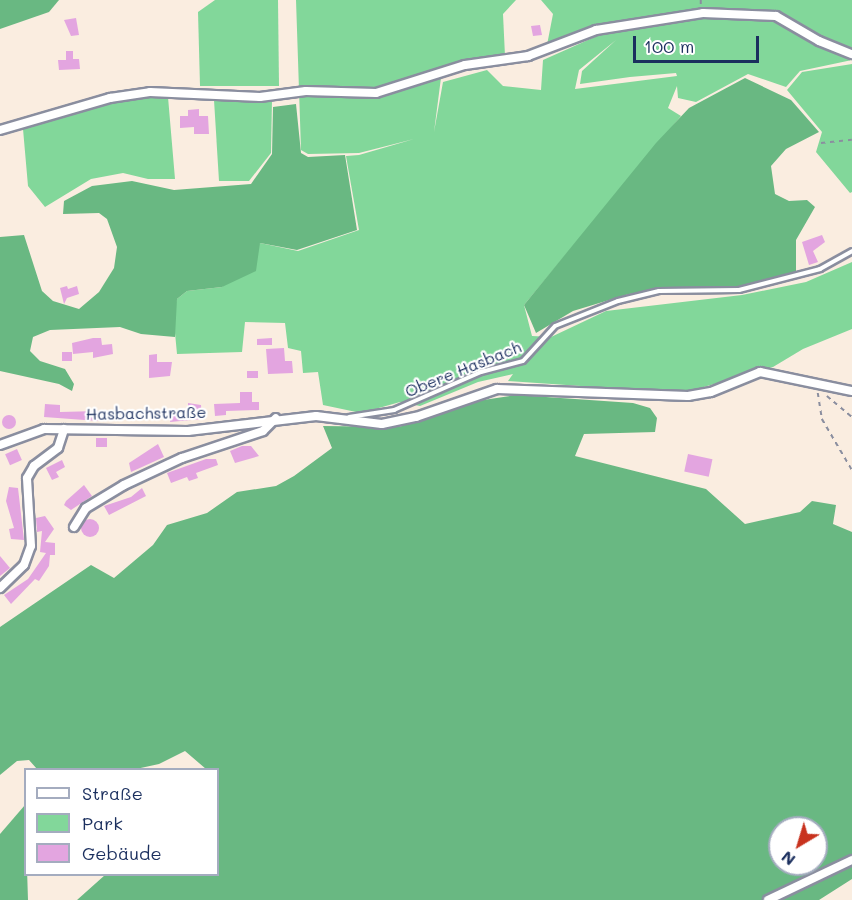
<!DOCTYPE html>
<html>
<head>
<meta charset="utf-8">
<style>
	body { margin:0 }
	#map { position:relative; width:852px; height:900px; overflow:hidden; background:#faede0; font-family:Mali,sans-serif }
	div>[style] { position:absolute }
	.green>* { inset:0; background:#82d79a }
	.forest>* { inset:0; background:#69b882 }
	.building>* { inset:0; background:#e3a5e0; transform-origin:0 0 }
	.round { border-radius:50% }
	.path>* { height:1.5px; margin-top:-0.75px; transform-origin:0; background:repeating-linear-gradient(90deg,#8a8e9f 0 4.5px,transparent 0 9px) }
	.roads { filter:drop-shadow(2px 0 #8a8e9f) drop-shadow(-2px 0 #8a8e9f) drop-shadow(0 2px #8a8e9f) drop-shadow(0 -2px #8a8e9f) }
	.lane>* { height:4px; margin:-2px; padding:0 2px; transform-origin:2px; border-radius:2px; background:#fff }
	.street>* { height:8px; margin:-4px; padding:0 4px; transform-origin:4px; border-radius:4px; background:#fff }
	span { translate:-50% -50%; white-space:nowrap; text-align:center; line-height:1.15; -webkit-text-stroke:4.5px #fff; paint-order:stroke }
	.street-label { font-size:16px; color:#1b2f5e }
	.legend { position:absolute; left:24px; top:768px; width:195px; height:108px; box-sizing:border-box; background:#fff; border:2px solid #a4acbf; margin:0; padding:8px 10px; list-style:none; font-size:18px; color:#1b2f5e }
	.legend li { display:flex; align-items:center; gap:12px; height:30px }
	.legend b { width:30px; border:2px solid #a4acbf }
	.north { position:absolute; left:768px; top:816px; width:60px; height:60px; box-sizing:border-box; background:#fff; border:2px solid #a4acbf; border-radius:50%; rotate:218deg; font-size:16px; font-weight:700; line-height:24px; text-align:center; color:#1b2f5e }
	.north::after { content:''; display:block; margin:auto; width:21px; height:27px; background:#c8321e; clip-path:polygon(50% 0,100% 100%,50% 72%,0 100%) }
	.scale { position:absolute; left:633px; top:36px; width:126px; height:27px; box-sizing:border-box; border:3px solid #1b2f5e; border-top:0; padding-left:8px; font-size:18px; line-height:21px; white-space:nowrap; color:#1b2f5e; -webkit-text-stroke:4px #fff; paint-order:stroke }
</style>
</head>
<body>
<div id="map">
	<div class="green">
		<i style="clip-path:polygon(215px 0,278px 0,279px 86px,200px 86px,198px 12px)"></i>
		<i style="clip-path:polygon(evenodd,296px 0,516px 0,503px 14px,505px 56px,442px 70px,434px 132px,443px 82px,487px 70px,503px 86px,541px 90px,543px 60px,615px 28px,547px 45px,553px 14px,541px 0,852px 0,852px 60px,800px 71px,786px 87px,748px 74px,696px 102px,678px 98px,677px 86px,668px 108px,681px 116px,524px 305px,532px 336px,551px 337px,606px 311px,742px 295px,806px 282px,852px 262px,852px 329px,803px 349px,773px 367px,683px 393px,508px 381px,513px 374px,478px 382px,420px 406px,400px 402px,361px 413px,323px 405px,318px 372px,303px 373px,301px 351px,288px 348px,285px 323px,245px 322px,242px 352px,177px 354px,173px 312px,177px 299px,187px 291px,222px 287px,260px 243px,298px 251px,359px 230px,346px 156px,359px 155px,414px 139px,359px 153px,308px 154px,301px 150px,296px 0,616px 40px,582px 71px,580px 84px,630px 77px,676px 73px,677px 76px,575px 89px,579px 70px,616px 40px)"></i>
		<i style="clip-path:polygon(852px 64px,852px 192px,850px 193px,816px 152px,822px 132px,787px 90px,802px 72px)"></i>
		<i style="clip-path:polygon(168px 97px,175px 179px,148px 179px,123px 173px,91px 179px,45px 207px,28px 186px,23px 129px,128px 99px)"></i>
		<i style="clip-path:polygon(214px 100px,272px 100px,271px 153px,249px 181px,219px 181px)"></i>
	</div>
	<div class="forest">
		<i style="clip-path:polygon(0 0,59px 0,49px 12px,0 29px)"></i>
		<i style="clip-path:polygon(745px 78px,791px 100px,819px 132px,786px 149px,771px 166px,775px 194px,789px 201px,807px 200px,815px 207px,796px 240px,796px 272px,741px 289px,673px 289px,629px 294px,573px 311px,536px 333px,524px 305px,656px 143px,689px 108px)"></i>
		<i style="clip-path:polygon(296px 104px,301px 153px,308px 157px,345px 155px,357px 230px,297px 250px,260px 243px,256px 271px,222px 287px,187px 291px,177px 299px,175px 337px,141px 334px,120px 327px,50px 330px,33px 337px,30px 351px,40px 361px,65px 369px,74px 384px,72px 391px,59px 384px,0 371px,0 237px,24px 235px,42px 291px,53px 301px,79px 309px,99px 292px,114px 268px,117px 247px,107px 219px,99px 213px,63px 214px,64px 201px,92px 186px,132px 181px,174px 190px,251px 184px,272px 154px,273px 107px)"></i>
		<i style="clip-path:polygon(evenodd,517px 395px,633px 403px,650px 408px,657px 418px,655px 432px,584px 434px,575px 456px,706px 489px,745px 524px,800px 512px,812px 501px,836px 505px,833px 524px,852px 532px,852px 879px,819px 900px,77px 900px,105px 875px,218px 874px,218px 770px,206px 769px,185px 751px,159px 764px,136px 769px,37px 769px,29px 760px,17px 761px,0 775px,0 627px,91px 565px,114px 578px,153px 545px,167px 525px,207px 513px,237px 492px,276px 486px,294px 476px,332px 448px,323px 426px,399px 427px,470px 402px,517px 395px,780px 828px,816px 828px,816px 864px,780px 864px,780px 828px)"></i>
		<i style="clip-path:polygon(25px 805px,28px 900px,0 900px,0 834px)"></i>
	</div>
	<div class="building">
		<i style="clip-path:polygon(76px 18px,79px 35px,71px 36px,64px 20px)"></i>
		<i style="clip-path:polygon(540px 25px,542px 35px,533px 36px,531px 26px)"></i>
		<i style="clip-path:polygon(66px 51px,73px 51px,73px 59px,79px 59px,80px 69px,59px 70px,58px 60px,66px 60px)"></i>
		<i style="clip-path:polygon(199px 109px,199px 116px,208px 116px,209px 134px,194px 134px,194px 127px,180px 128px,180px 116px,188px 116px,188px 110px)"></i>
		<i style="clip-path:polygon(822px 235px,825px 242px,813px 251px,818px 262px,809px 265px,802px 242px)"></i>
		<i style="clip-path:polygon(67px 286px,68px 289px,77px 286px,79px 294px,67px 298px,64px 304px,60px 288px)"></i>
		<i style="clip-path:polygon(93px 338px,101px 338px,102px 345px,112px 344px,113px 354px,93px 358px,93px 352px,73px 354px,72px 343px)"></i>
		<i style="clip-path:polygon(272px 338px,272px 345px,257px 345px,257px 339px)"></i>
		<i style="clip-path:polygon(284px 348px,285px 361px,292px 361px,293px 373px,268px 374px,266px 349px)"></i>
		<i style="left:62px;top:352px;width:10px;height:9px"></i>
		<i style="clip-path:polygon(157px 354px,157px 362px,172px 362px,170px 376px,149px 378px,149px 355px)"></i>
		<i style="left:247px;top:371px;width:11px;height:7px"></i>
		<i style="clip-path:polygon(240px 392px,252px 392px,252px 402px,259px 402px,259px 410px,226px 411px,226px 415px,215px 416px,214px 404px,240px 403px)"></i>
		<i style="clip-path:polygon(188px 403px,201px 405px,202px 419px,170px 422px,171px 411px,188px 412px)"></i>
		<i style="clip-path:polygon(45px 404px,60px 405px,60px 412px,98px 411px,98px 421px,44px 417px)"></i>
		<i class="round" style="left:2px;top:415px;width:14px;height:14px"></i>
		<i style="left:96px;top:438px;width:11px;height:9px"></i>
		<i style="clip-path:polygon(158px 444px,164px 457px,131px 472px,129px 463px)"></i>
		<i style="clip-path:polygon(242px 446px,251px 446px,259px 456px,235px 463px,230px 451px)"></i>
		<i style="left:17px;top:449px;width:12px;height:13px;rotate:66deg"></i>
		<i style="left:688px;top:454px;width:25px;height:18px;rotate:12deg"></i>
		<i style="clip-path:polygon(206px 459px,216px 459px,218px 465px,196px 473px,198px 478px,189px 481px,187px 477px,171px 483px,167px 473px)"></i>
		<i style="clip-path:polygon(62px 460px,65px 467px,56px 472px,59px 477px,52px 480px,46px 468px)"></i>
		<i style="clip-path:polygon(84px 485px,92px 496px,71px 510px,64px 505px,66px 501px)"></i>
		<i style="clip-path:polygon(9px 487px,18px 488px,24px 540px,11px 539px,9px 529px,14px 528px,6px 501px)"></i>
		<i style="clip-path:polygon(142px 488px,146px 496px,109px 515px,104px 506px,131px 497px)"></i>
		<i style="clip-path:polygon(45px 516px,54px 529px,45px 542px,55px 543px,55px 555px,50px 555px,49px 566px,39px 581px,35px 579px,11px 604px,4px 595px,28px 579px,46px 553px,40px 552px,42px 531px,37px 532px,36px 518px)"></i>
		<i class="round" style="left:81px;top:519px;width:18px;height:18px"></i>
		<i style="clip-path:polygon(0 556px,10px 568px,0 576px)"></i>
	</div>
	<div class="path">
		<i style="left:701px;top:0;width:6px;rotate:90deg"></i>
		<i style="left:821px;top:143px;width:31px;rotate:-6deg"></i>
		<i style="left:818px;top:393px;width:26px;rotate:81deg"></i>
		<i style="left:822px;top:419px;width:59px;rotate:59.5deg"></i>
		<i style="left:827px;top:396px;width:33px;rotate:40deg"></i>
	</div>
	<div class="roads">
		<div class="lane">
			<i style="left:349px;top:417px;width:46px;rotate:-8.8deg"></i>
			<i style="left:394px;top:410px;width:95px;rotate:-23.6deg"></i>
			<i style="left:481px;top:372px;width:43px;rotate:-14.7deg"></i>
			<i style="left:523px;top:361px;width:47px;rotate:-47.6deg"></i>
			<i style="left:555px;top:326px;width:68px;rotate:-21.6deg"></i>
			<i style="left:618px;top:301px;width:42px;rotate:-13.7deg"></i>
			<i style="left:659px;top:291px;width:80px;rotate:-0.7deg"></i>
			<i style="left:739px;top:290px;width:84px;rotate:-14.5deg"></i>
			<i style="left:820px;top:269px;width:37px;rotate:-29deg"></i>
		</div>
		<div class="street">
			<i style="left:0;top:130px;width:115px;rotate:-16.2deg"></i>
			<i style="left:110px;top:98px;width:40px;rotate:-8.5deg"></i>
			<i style="left:150px;top:92px;width:110px;rotate:2.6deg"></i>
			<i style="left:260px;top:97px;width:46px;rotate:-7.4deg"></i>
			<i style="left:306px;top:91px;width:70px;rotate:1.6deg"></i>
			<i style="left:376px;top:93px;width:93px;rotate:-17.5deg"></i>
			<i style="left:465px;top:65px;width:64px;rotate:-8.1deg"></i>
			<i style="left:528px;top:56px;width:73px;rotate:-20.9deg"></i>
			<i style="left:596px;top:30px;width:108px;rotate:-9deg"></i>
			<i style="left:703px;top:13px;width:73px;rotate:2.4deg"></i>
			<i style="left:776px;top:16px;width:50px;rotate:30.2deg"></i>
			<i style="left:819px;top:41px;width:35px;rotate:22deg"></i>
			<i style="left:0;top:445px;width:47px;rotate:-20deg"></i>
			<i style="left:44px;top:429px;width:144px;rotate:0.8deg"></i>
			<i style="left:188px;top:431px;width:129px;rotate:-6.7deg"></i>
			<i style="left:316px;top:416px;width:66px;rotate:6.9deg"></i>
			<i style="left:382px;top:424px;width:35px;rotate:-12deg"></i>
			<i style="left:416px;top:417px;width:86px;rotate:-19.1deg"></i>
			<i style="left:497px;top:389px;width:191px;rotate:2.1deg"></i>
			<i style="left:688px;top:396px;width:23px;rotate:-10deg"></i>
			<i style="left:711px;top:392px;width:53px;rotate:-22.2deg"></i>
			<i style="left:760px;top:372px;width:94px;rotate:11.7deg"></i>
			<i style="left:74px;top:527px;width:22px;rotate:-58deg"></i>
			<i style="left:86px;top:508px;width:44px;rotate:-31.2deg"></i>
			<i style="left:124px;top:485px;width:64px;rotate:-25deg"></i>
			<i style="left:182px;top:458px;width:85px;rotate:-18.4deg"></i>
			<i style="left:263px;top:431px;width:18px;rotate:-45deg"></i>
			<i style="left:0;top:588px;width:33px;rotate:-44deg"></i>
			<i style="left:24px;top:565px;width:20px;rotate:-70deg"></i>
			<i style="left:31px;top:546px;width:68px;rotate:-93.4deg"></i>
			<i style="left:27px;top:478px;width:14px;rotate:-60deg"></i>
			<i style="left:34px;top:466px;width:30px;rotate:-37deg"></i>
			<i style="left:58px;top:448px;width:20px;rotate:-72deg"></i>
			<i style="left:768px;top:900px;width:93px;rotate:-25.5deg"></i>
		</div>
	</div>
	<div class="street-label">
		<span style="left:463px;top:369px;rotate:-22deg">Obere Hasbach</span>
		<span style="left:146px;top:413px;rotate:-1deg">Hasbachstraße</span>
	</div>
	<ul class="legend">
	<li><b style="height:8px;background:#fff"></b>Straße</li>
	<li><b style="height:16px;background:#82d79a"></b>Park</li>
	<li><b style="height:16px;background:#e3a5e0"></b>Gebäude</li>
	</ul>
	<div class="north">N</div>
	<div class="scale">100 m</div>
</div>
</body>
</html>
